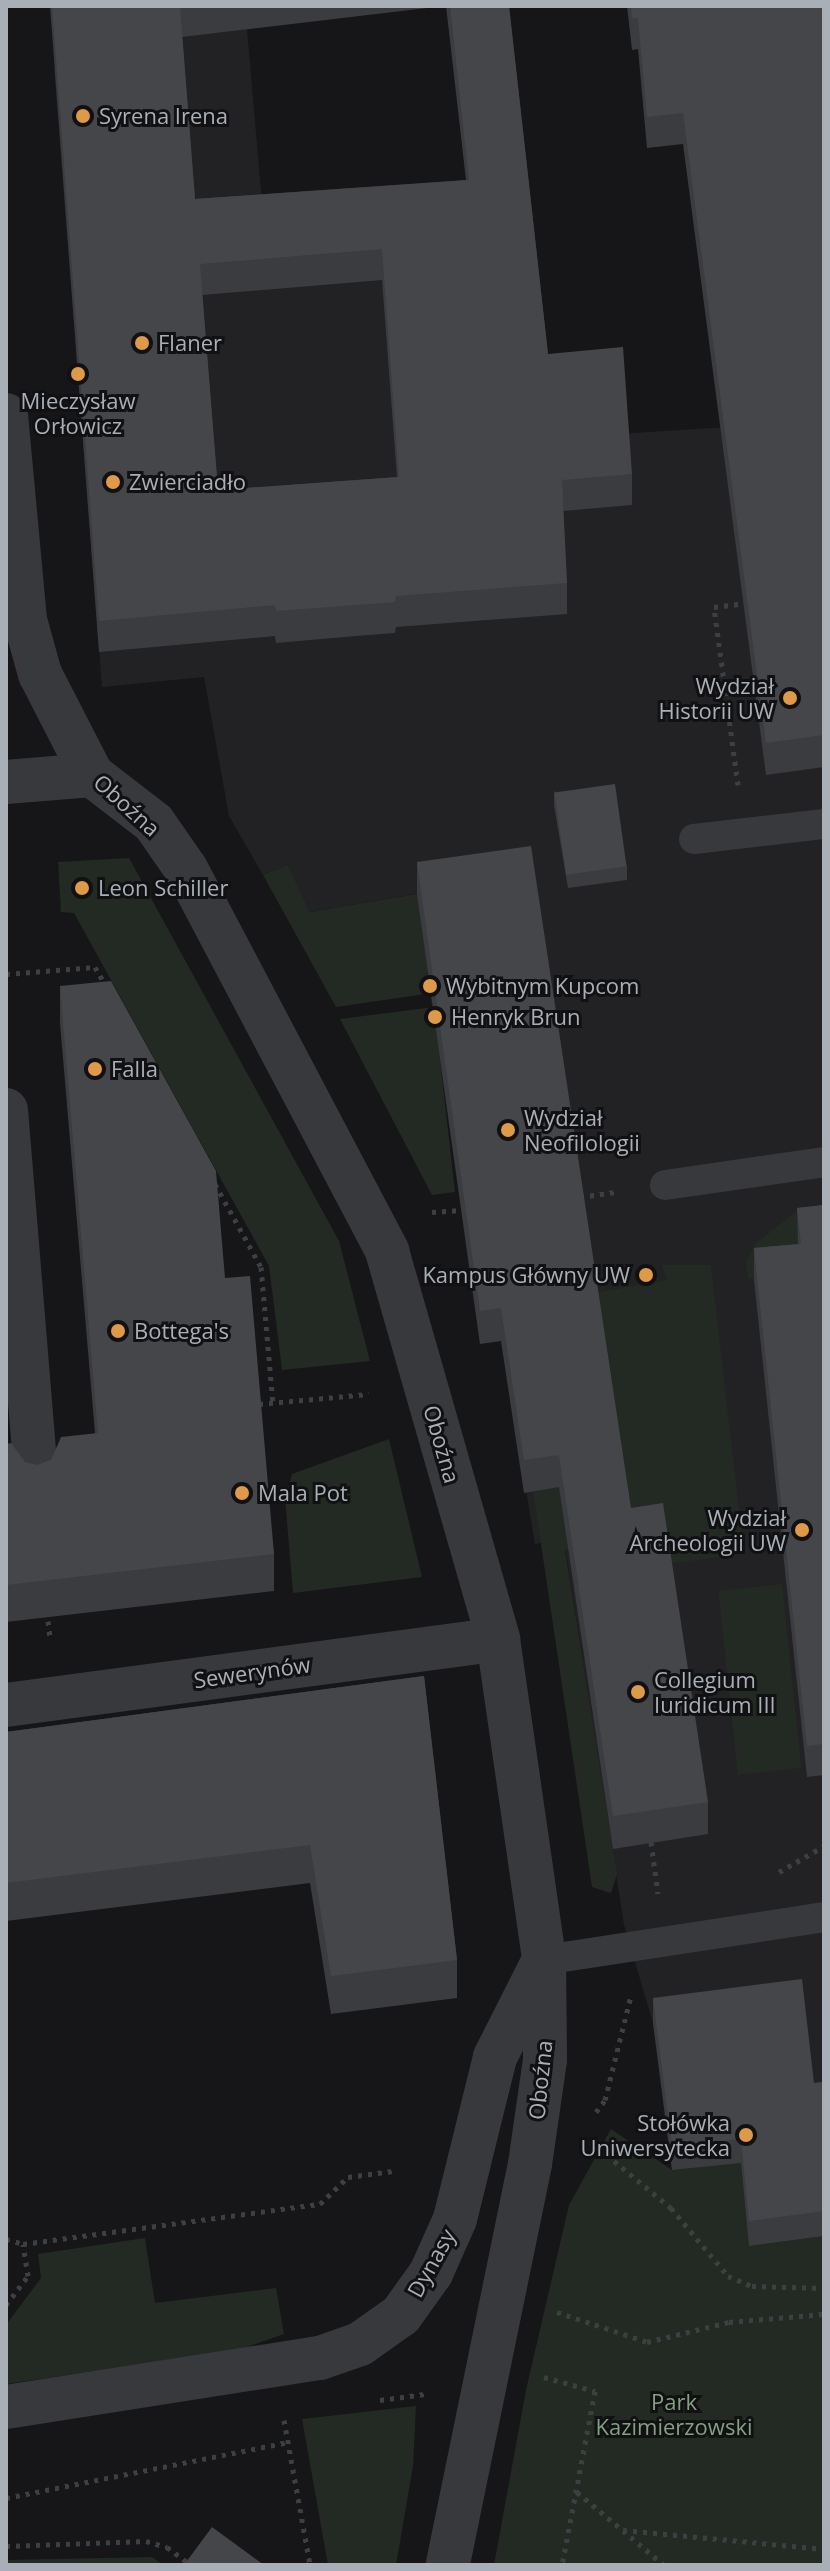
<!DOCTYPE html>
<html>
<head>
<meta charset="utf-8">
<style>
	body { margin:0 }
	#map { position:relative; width:830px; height:2571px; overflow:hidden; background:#161618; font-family:"Open Sans",sans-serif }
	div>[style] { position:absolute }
	.built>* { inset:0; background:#222224 }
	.green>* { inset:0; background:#232a23; transform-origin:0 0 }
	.path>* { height:5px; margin-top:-2.5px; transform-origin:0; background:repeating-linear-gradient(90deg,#3d4043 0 4px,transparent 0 10px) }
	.lane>* { height:30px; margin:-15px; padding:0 15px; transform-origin:15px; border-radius:15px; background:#37393c }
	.street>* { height:44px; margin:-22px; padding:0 22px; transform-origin:22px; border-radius:22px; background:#37393c }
	.wall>* { inset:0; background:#3b3c40 }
	.building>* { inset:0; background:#45464a; transform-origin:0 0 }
	.dots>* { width:22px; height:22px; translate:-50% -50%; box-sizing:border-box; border:4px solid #111113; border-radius:50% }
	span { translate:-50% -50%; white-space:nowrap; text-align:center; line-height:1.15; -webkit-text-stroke:6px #111113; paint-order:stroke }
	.poi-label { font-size:22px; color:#a9afb6 }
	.left { translate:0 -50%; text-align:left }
	.right { translate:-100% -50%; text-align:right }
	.street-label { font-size:22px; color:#a9afb6 }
	.park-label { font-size:22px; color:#849f83 }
	.frame { position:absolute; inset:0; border:8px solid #a9afb6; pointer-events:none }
</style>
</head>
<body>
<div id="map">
	<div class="built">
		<i style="clip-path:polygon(247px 29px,264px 226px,323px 222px,554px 438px,824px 421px,824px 2236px,749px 2246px,672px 2170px,653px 2023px,624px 1925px,564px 1540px,535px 1544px,501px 1341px,480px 1344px,416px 894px,310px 912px,288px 865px,263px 875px,229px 816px,204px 677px,102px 687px,54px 68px,180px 37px)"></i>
	</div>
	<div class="green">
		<i style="clip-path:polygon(129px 858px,339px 1241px,370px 1361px,282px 1370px,269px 1266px,74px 913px,61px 912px,58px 862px)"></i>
		<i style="clip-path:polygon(288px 865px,310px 912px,417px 894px,432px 993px,336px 1007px,263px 875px)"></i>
		<i style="clip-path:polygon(434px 1007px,455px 1192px,432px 1195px,340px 1019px)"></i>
		<i style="clip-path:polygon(824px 1204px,801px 1275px,748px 1279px,746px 1261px,755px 1244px,797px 1211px)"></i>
		<i style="clip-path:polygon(662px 1265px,711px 1265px,744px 1554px,665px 1564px,660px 1535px,565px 1550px,617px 1874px,611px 1893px,592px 1887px,533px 1490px,594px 1293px,667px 1280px)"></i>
		<i style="clip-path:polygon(389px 1439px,422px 1577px,293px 1593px,285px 1498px,292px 1474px)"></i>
		<i style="left:782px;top:1584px;width:185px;height:64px;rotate:84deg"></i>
		<i style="clip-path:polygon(611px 2129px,672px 2170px,741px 2163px,749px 2246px,824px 2236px,824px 2565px,494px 2565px,526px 2390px,569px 2205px)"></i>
		<i style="clip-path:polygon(145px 2238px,155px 2303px,276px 2288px,284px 2334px,238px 2350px,6px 2384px,6px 2325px,41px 2278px,38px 2254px)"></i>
		<i style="clip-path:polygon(416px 2406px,413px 2466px,396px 2565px,328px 2565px,302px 2419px)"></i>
		<i style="clip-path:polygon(152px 2557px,163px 2565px,6px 2565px,6px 2560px)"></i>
	</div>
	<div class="path">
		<i style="left:738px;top:785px;width:180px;rotate:-97.7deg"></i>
		<i style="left:714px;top:607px;width:33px;rotate:-7deg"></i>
		<i style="left:6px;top:974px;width:89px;rotate:-4.5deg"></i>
		<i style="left:95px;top:967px;width:22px;rotate:60deg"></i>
		<i style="left:215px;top:1184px;width:95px;rotate:61deg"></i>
		<i style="left:261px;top:1267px;width:137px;rotate:85deg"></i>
		<i style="left:580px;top:1197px;width:37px;rotate:-8deg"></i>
		<i style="left:432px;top:1212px;width:26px;rotate:-4deg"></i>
		<i style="left:259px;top:1404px;width:110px;rotate:-5.2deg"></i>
		<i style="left:48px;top:1621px;width:17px;rotate:83deg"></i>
		<i style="left:651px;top:1842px;width:52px;rotate:82.3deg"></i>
		<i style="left:779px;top:1872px;width:52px;rotate:-30deg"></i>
		<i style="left:596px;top:2112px;width:15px;rotate:-53deg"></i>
		<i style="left:605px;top:2100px;width:107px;rotate:-76deg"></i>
		<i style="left:591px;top:2142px;width:104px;rotate:39.5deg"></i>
		<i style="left:671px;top:2208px;width:89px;rotate:50deg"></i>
		<i style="left:728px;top:2276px;width:26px;rotate:23deg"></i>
		<i style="left:752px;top:2286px;width:72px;rotate:1.6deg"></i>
		<i style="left:6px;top:2239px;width:18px;rotate:16deg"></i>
		<i style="left:23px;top:2244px;width:300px;rotate:-7.7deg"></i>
		<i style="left:320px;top:2204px;width:39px;rotate:-44deg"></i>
		<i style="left:348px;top:2177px;width:45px;rotate:-7.6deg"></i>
		<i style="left:6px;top:2305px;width:36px;rotate:-53deg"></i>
		<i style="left:28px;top:2276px;width:32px;rotate:-99deg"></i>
		<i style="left:557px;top:2312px;width:95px;rotate:18.4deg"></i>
		<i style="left:647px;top:2342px;width:84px;rotate:-13.7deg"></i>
		<i style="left:729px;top:2322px;width:95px;rotate:-4.8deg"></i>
		<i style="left:544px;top:2377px;width:53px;rotate:15.4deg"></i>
		<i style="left:595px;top:2391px;width:177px;rotate:100.7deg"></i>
		<i style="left:380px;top:2400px;width:45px;rotate:-7.6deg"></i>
		<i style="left:284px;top:2420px;width:147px;rotate:79.8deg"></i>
		<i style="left:577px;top:2492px;width:114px;rotate:40deg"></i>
		<i style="left:6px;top:2498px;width:288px;rotate:-11.2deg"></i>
		<i style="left:623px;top:2530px;width:202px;rotate:5.4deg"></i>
		<i style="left:6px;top:2546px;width:140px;rotate:-2deg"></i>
		<i style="left:146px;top:2541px;width:22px;rotate:16deg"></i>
		<i style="left:167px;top:2547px;width:30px;rotate:37deg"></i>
	</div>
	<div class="lane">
		<i style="left:694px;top:839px;width:131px;rotate:-6.6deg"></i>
		<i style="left:665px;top:1185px;width:161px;rotate:-8.2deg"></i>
		<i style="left:544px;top:1960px;width:283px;rotate:-8.7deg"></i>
	</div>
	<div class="street">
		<i style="left:6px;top:415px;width:206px;rotate:84.7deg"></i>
		<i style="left:25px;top:620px;width:56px;rotate:74.5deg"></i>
		<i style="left:40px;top:674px;width:114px;rotate:62.8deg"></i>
		<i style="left:92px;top:775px;width:78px;rotate:37.7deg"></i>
		<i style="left:154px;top:823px;width:56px;rotate:55.2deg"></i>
		<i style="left:186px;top:869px;width:432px;rotate:62.2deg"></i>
		<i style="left:387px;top:1251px;width:404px;rotate:74deg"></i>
		<i style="left:498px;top:1639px;width:324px;rotate:81.8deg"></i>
		<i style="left:544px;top:1960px;width:100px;rotate:89.4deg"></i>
		<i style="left:545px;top:2060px;width:105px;rotate:98.2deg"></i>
		<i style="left:530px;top:2164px;width:409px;rotate:101.6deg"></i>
		<i style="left:6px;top:782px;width:86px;rotate:-4.7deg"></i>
		<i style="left:6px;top:1110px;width:368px;rotate:85.3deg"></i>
		<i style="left:6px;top:1705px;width:496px;rotate:-7.6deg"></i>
		<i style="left:6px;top:2407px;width:318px;rotate:-8.9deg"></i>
		<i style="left:320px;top:2358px;width:42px;rotate:-19.3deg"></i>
		<i style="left:360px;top:2344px;width:50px;rotate:-35.3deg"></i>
		<i style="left:401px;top:2315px;width:52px;rotate:-54.5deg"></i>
		<i style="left:431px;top:2273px;width:59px;rotate:-66deg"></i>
		<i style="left:455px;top:2219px;width:167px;rotate:-76.1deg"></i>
		<i style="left:495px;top:2057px;width:102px;rotate:-63.2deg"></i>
	</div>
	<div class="wall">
		<i style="clip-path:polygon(evenodd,50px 6px,444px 6px,182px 37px,195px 199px,466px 180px,446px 6px,509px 6px,548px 354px,632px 474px,632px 505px,563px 511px,567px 583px,567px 614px,396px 627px,395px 633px,356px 636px,276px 643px,275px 636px,99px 652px,50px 6px,382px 280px,397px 477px,218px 490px,202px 295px,382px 280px)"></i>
		<i style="clip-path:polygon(627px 6px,824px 6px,824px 767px,766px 775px,683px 144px,647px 148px,638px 49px,632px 50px)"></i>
		<i style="clip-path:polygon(554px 791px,627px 866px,627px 880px,568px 888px,554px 805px)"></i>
		<i style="clip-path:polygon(417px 862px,631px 1508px,708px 1802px,708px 1834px,613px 1849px,559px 1487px,524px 1493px,501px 1341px,480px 1344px,417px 894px)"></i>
		<i style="clip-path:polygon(60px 986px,225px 1278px,274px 1554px,274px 1591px,6px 1622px,6px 1444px,25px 1462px,37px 1465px,51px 1460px,95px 1433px,60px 1023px)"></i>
		<i style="clip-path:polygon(824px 1205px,824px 1775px,807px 1777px,754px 1280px,754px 1248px,798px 1244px,797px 1208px)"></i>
		<i style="clip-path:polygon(424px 1676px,457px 1960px,457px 1998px,331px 2014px,310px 1883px,6px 1921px,6px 1732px)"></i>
		<i style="clip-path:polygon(653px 1998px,814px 2083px,824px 2082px,824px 2236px,749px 2246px,741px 2163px,672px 2170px,653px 2023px)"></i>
	</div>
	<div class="building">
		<i style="clip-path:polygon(evenodd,52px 6px,180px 6px,195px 199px,469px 180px,450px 6px,509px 6px,548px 354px,623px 347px,632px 474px,562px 480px,567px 583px,396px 596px,395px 602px,356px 605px,276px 611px,275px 605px,99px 621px,52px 6px,382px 249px,399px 477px,218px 490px,200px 264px,382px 249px)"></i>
		<i style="clip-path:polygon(631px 6px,824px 6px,824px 735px,766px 743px,683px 113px,647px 117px,638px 18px,632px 18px)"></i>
		<i style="left:615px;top:784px;width:83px;height:61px;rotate:82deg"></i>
		<i style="clip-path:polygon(531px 846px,631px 1508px,663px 1503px,708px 1802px,613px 1816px,559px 1455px,524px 1460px,501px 1308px,480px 1311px,417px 862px)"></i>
		<i style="clip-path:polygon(111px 981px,216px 1171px,225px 1278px,250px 1276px,274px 1554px,6px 1585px,6px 1444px,11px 1443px,25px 1462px,37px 1465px,51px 1460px,61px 1437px,98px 1433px,60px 986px)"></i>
		<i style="clip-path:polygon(824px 1205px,824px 1744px,807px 1746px,754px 1248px,801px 1244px,797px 1208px)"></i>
		<i style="clip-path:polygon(424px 1676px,457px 1960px,331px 1976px,310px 1845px,6px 1883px,6px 1732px)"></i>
		<i style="clip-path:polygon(802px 1979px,814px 2083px,824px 2082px,824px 2211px,749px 2221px,741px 2139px,672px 2146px,653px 1998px)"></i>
		<i style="clip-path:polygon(212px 2527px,264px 2565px,184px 2565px)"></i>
	</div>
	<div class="dots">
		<i style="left:83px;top:116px;background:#de9a48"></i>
		<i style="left:142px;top:343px;background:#de9a48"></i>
		<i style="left:78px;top:374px;background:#de9a48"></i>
		<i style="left:113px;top:482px;background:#de9a48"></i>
		<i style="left:790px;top:698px;background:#de9a48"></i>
		<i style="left:82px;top:888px;background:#de9a48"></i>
		<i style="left:430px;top:986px;background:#de9a48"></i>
		<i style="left:435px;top:1017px;background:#de9a48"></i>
		<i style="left:95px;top:1069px;background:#de9a48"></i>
		<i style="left:508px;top:1130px;background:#de9a48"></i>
		<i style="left:646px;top:1275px;background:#de9a48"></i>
		<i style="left:118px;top:1331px;background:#de9a48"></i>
		<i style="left:242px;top:1493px;background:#de9a48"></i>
		<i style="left:802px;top:1530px;background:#de9a48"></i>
		<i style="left:638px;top:1692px;background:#de9a48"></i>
		<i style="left:746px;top:2135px;background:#de9a48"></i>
	</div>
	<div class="poi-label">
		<span class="left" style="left:99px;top:116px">Syrena Irena</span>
		<span class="left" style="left:158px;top:343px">Flaner</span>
		<span style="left:78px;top:413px">Mieczysław<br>Orłowicz</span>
		<span class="left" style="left:129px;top:482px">Zwierciadło</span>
		<span class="right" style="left:774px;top:698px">Wydział<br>Historii UW</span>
		<span class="left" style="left:98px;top:888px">Leon Schiller</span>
		<span class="left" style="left:446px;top:986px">Wybitnym Kupcom</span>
		<span class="left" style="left:451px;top:1017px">Henryk Brun</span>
		<span class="left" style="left:111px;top:1069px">Falla</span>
		<span class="left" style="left:524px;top:1130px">Wydział<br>Neofilologii</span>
		<span class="right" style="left:630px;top:1275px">Kampus Główny UW</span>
		<span class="left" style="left:134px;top:1331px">Bottega's</span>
		<span class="left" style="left:258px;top:1493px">Mala Pot</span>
		<span class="right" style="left:786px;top:1530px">Wydział<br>Archeologii UW</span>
		<span class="left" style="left:654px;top:1692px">Collegium<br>Iuridicum III</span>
		<span class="right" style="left:730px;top:2135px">Stołówka<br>Uniwersytecka</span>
	</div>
	<div class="street-label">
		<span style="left:127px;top:805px;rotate:42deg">Oboźna</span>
		<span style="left:442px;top:1444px;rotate:74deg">Oboźna</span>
		<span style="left:252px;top:1672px;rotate:-8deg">Sewerynów</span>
		<span style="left:540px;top:2080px;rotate:-84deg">Oboźna</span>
		<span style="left:431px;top:2263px;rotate:-61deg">Dynasy</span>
	</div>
	<div class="park-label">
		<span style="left:674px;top:2414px">Park<br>Kazimierzowski</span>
	</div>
	<div class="frame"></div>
</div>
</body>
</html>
